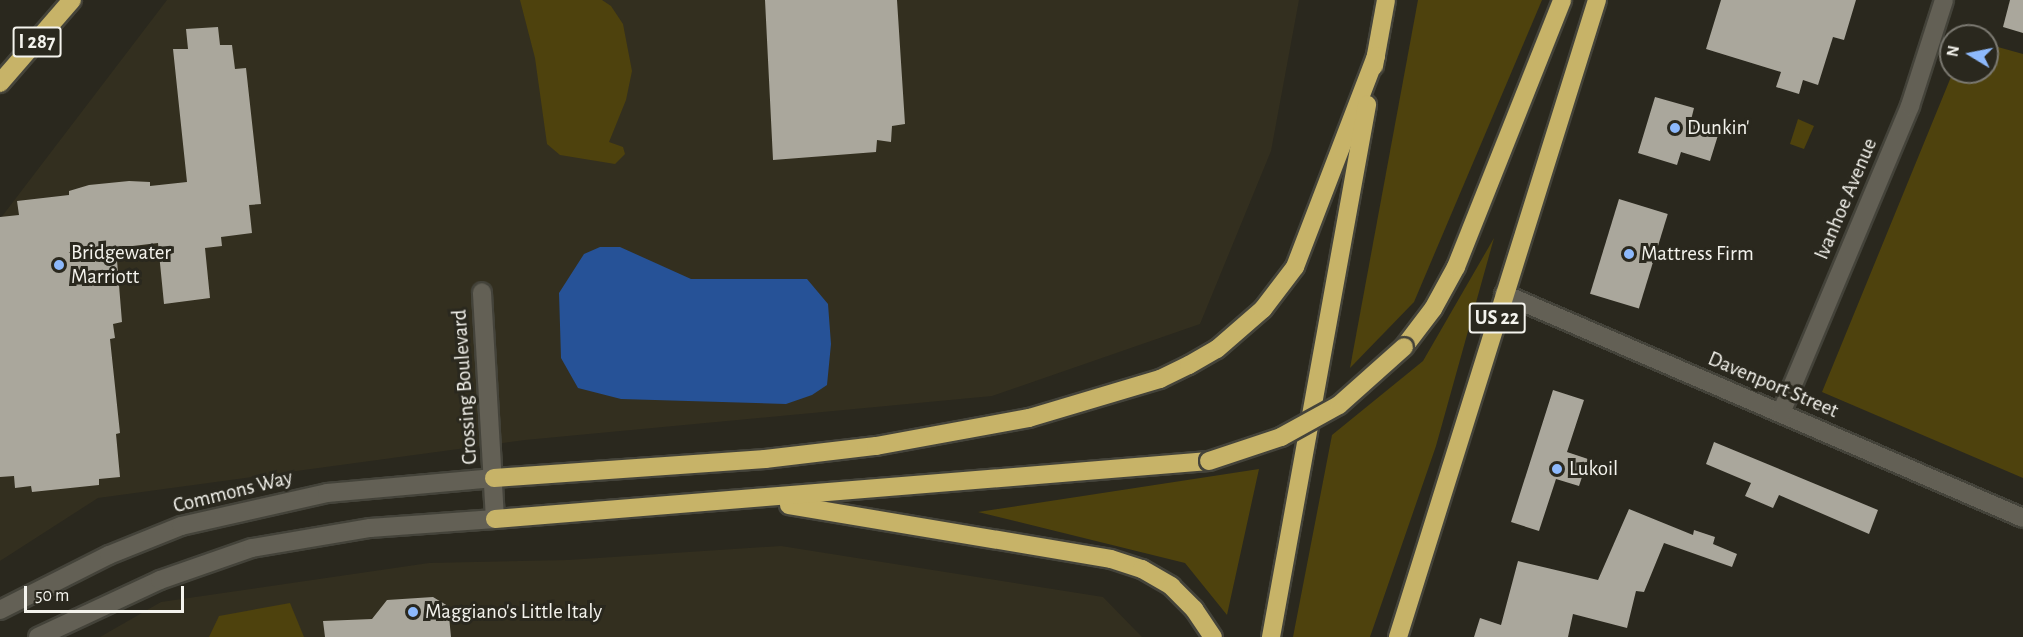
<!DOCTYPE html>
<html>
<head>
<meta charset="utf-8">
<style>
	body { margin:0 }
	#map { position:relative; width:2023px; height:637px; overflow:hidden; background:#2a281e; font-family:"Alegreya Sans",sans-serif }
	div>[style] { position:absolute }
	.built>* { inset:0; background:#332f1f }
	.green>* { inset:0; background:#4e420d }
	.water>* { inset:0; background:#265297 }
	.building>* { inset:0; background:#aaa79c; transform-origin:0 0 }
	.roads { filter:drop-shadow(2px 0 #44433a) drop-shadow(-2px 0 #44433a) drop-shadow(0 2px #44433a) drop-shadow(0 -2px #44433a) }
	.minor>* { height:18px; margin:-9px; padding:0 9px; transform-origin:9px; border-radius:9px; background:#636055 }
	.highway>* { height:18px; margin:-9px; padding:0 9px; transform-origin:9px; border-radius:9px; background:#c7b368 }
	.bridges { filter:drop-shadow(2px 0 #44433a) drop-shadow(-2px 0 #44433a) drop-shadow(0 2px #44433a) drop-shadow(0 -2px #44433a) }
	.highway-bridge>* { height:18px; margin:-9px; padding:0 9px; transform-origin:9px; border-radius:9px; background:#c7b368 }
	.dots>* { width:16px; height:16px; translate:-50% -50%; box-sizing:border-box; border:3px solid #2a281e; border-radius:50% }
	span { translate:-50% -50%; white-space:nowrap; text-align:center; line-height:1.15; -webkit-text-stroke:6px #2a281e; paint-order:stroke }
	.shield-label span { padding:2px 4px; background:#2a281e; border:2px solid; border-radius:4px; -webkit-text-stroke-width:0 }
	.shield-label { font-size:20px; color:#f4f3ed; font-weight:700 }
	.poi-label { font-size:21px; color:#f4f3ed }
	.left { translate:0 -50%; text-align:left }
	.street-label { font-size:21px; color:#f4f3ed }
	.north { position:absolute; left:1939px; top:24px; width:60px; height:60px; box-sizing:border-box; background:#2a281e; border:2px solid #7b7971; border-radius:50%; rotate:280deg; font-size:16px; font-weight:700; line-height:24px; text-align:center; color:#f4f3ed }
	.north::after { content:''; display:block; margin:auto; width:21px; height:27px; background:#8db9fc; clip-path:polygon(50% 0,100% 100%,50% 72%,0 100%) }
	.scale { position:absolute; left:24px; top:586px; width:160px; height:27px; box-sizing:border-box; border:3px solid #f4f3ed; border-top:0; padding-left:8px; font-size:18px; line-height:21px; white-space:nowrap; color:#f4f3ed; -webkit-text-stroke:4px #2a281e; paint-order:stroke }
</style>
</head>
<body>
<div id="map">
	<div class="built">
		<i style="clip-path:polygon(167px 0,1299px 0,1271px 151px,1200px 324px,992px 396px,525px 440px,98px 498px,0 561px,0 219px)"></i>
		<i style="clip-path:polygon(781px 546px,1103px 597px,1142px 637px,100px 637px,161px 602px,429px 563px,568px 560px)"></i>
	</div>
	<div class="green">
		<i style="clip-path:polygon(520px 0,602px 0,611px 6px,623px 24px,632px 71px,626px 100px,609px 142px,623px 147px,625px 154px,615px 164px,560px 155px,547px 144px,535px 58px)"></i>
		<i style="clip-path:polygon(1418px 0,1542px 0,1414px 302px,1350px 368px)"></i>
		<i style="clip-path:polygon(1987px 44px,2023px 54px,2023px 478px,1822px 392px,1953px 72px,1987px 72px)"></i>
		<i style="clip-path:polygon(1798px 119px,1814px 126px,1804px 149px,1790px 144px)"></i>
		<i style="clip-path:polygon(1494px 238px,1436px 446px,1370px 637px,1293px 637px,1332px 435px,1423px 361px)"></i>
		<i style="clip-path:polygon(1259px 469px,1227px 615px,1185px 563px,978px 512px)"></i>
		<i style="clip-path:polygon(290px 603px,304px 637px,209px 637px,219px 616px)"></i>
	</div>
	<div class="water">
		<i style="clip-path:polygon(600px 247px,620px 247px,691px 279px,807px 279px,828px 304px,831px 344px,827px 385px,812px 395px,786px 404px,621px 399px,578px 388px,561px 358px,559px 293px,584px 254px)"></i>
	</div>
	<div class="building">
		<i style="clip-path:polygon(765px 0,897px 0,905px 124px,892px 126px,891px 142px,877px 140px,876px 152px,773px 160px)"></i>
		<i style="clip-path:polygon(1721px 0,1856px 0,1844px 40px,1833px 37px,1818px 85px,1803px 80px,1799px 94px,1776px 87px,1781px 72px,1706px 49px)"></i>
		<i style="clip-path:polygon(2010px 0,2023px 0,2023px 33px,2003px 27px)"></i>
		<i style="clip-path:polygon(218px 27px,220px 45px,232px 45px,235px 69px,246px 68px,261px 204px,249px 205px,252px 233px,221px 237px,222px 246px,205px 248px,210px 298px,164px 304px,158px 243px,116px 248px,122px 322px,113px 324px,115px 338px,110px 339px,120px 433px,116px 434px,120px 477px,99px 479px,99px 485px,32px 492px,31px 486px,15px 488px,14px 476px,0 477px,0 217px,19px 215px,17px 201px,69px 195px,69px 191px,89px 185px,129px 181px,150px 182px,150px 186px,187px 182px,173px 49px,188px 49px,186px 29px)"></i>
		<i style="clip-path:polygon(1655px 97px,1694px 108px,1690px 124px,1719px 132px,1710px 161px,1681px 152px,1677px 165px,1638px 153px)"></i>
		<i style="left:1619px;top:199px;width:51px;height:99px;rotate:17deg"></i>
		<i style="clip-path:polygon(1553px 390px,1584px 400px,1567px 452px,1588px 459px,1579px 486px,1556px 479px,1539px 531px,1511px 522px)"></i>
		<i style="clip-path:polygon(1714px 442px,1878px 510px,1869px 534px,1779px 495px,1773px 508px,1745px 496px,1751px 483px,1706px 464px)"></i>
		<i style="clip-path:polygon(1629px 509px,1693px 535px,1694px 530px,1715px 537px,1713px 544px,1737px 554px,1732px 567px,1664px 543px,1644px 592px,1636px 591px,1627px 628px,1573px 614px,1568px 637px,1474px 637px,1480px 618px,1501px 625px,1518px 561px,1598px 580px)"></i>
		<i style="clip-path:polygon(433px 597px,448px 606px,451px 637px,325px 637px,323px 621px,372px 619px,387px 600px)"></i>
	</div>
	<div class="roads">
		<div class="minor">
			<i style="left:1504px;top:294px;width:565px;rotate:23.34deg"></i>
			<i style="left:1781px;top:413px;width:333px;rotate:-67.2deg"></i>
			<i style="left:1910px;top:106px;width:111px;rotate:-72.2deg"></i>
			<i style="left:0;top:610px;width:122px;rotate:-26.8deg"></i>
			<i style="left:109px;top:555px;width:78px;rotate:-21.9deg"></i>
			<i style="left:181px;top:526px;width:150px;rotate:-12.7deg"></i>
			<i style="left:327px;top:493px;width:168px;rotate:-5.1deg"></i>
			<i style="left:38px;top:637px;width:135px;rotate:-25deg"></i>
			<i style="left:160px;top:580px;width:97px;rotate:-19.2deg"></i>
			<i style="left:252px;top:548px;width:120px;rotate:-9.6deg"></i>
			<i style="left:370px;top:528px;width:125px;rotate:-4.1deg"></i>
			<i style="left:495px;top:519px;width:227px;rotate:-93.3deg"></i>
		</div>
		<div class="highway">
			<i style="left:1374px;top:66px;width:67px;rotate:-79.7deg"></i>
			<i style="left:0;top:83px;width:110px;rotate:-49.1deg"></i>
			<i style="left:1404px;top:347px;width:48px;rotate:-52.7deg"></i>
			<i style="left:1433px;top:309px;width:48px;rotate:-61.3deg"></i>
			<i style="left:1456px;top:267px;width:287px;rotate:-68.3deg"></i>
			<i style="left:494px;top:478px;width:272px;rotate:-4deg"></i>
			<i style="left:765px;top:459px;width:112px;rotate:-6.7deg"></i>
			<i style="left:876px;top:446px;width:156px;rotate:-10.4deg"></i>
			<i style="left:1029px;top:418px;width:137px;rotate:-16.6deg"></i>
			<i style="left:1160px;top:379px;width:32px;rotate:-26deg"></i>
			<i style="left:1189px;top:365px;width:32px;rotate:-30deg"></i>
			<i style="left:1217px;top:349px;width:61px;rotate:-41deg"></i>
			<i style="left:1263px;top:309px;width:53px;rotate:-52.7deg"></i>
			<i style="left:1295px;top:267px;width:226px;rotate:-69deg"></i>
			<i style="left:789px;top:505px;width:326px;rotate:9.5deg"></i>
			<i style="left:1111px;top:559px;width:33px;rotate:18deg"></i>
			<i style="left:1142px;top:569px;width:34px;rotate:30deg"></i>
			<i style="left:1171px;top:586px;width:33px;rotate:45deg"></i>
			<i style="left:1194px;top:609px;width:34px;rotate:56deg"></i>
			<i style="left:495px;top:519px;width:716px;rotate:-4.64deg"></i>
			<i style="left:1271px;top:637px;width:541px;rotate:-79.77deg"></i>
			<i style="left:1398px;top:637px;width:667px;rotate:-72.65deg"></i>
		</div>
	</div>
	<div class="bridges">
		<div class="highway-bridge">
			<i style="left:1209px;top:461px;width:76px;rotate:-18.4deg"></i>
			<i style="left:1281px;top:437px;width:66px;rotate:-28.9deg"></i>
			<i style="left:1339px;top:405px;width:87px;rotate:-41.7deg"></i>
		</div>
	</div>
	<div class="dots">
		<i style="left:1675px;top:128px;background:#8db9fc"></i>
		<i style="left:1629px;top:254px;background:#8db9fc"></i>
		<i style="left:59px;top:265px;background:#8db9fc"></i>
		<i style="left:1557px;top:469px;background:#8db9fc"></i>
		<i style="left:413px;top:612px;background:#8db9fc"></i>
	</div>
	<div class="shield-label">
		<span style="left:37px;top:42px">I 287</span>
		<span style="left:1497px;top:318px">US 22</span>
	</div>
	<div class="poi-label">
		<span class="left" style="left:1687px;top:128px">Dunkin'</span>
		<span class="left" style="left:71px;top:265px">Bridgewater<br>Marriott</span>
		<span class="left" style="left:1641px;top:254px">Mattress Firm</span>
		<span class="left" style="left:1569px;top:469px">Lukoil</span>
		<span class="left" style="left:425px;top:612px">Maggiano's Little Italy</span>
	</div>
	<div class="street-label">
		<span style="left:1846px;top:199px;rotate:-67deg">Ivanhoe Avenue</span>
		<span style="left:1773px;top:385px;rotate:23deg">Davenport Street</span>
		<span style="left:465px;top:387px;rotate:-94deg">Crossing Boulevard</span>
		<span style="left:233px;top:492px;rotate:-14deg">Commons Way</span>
	</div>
	<div class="north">N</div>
	<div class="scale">50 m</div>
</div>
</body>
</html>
